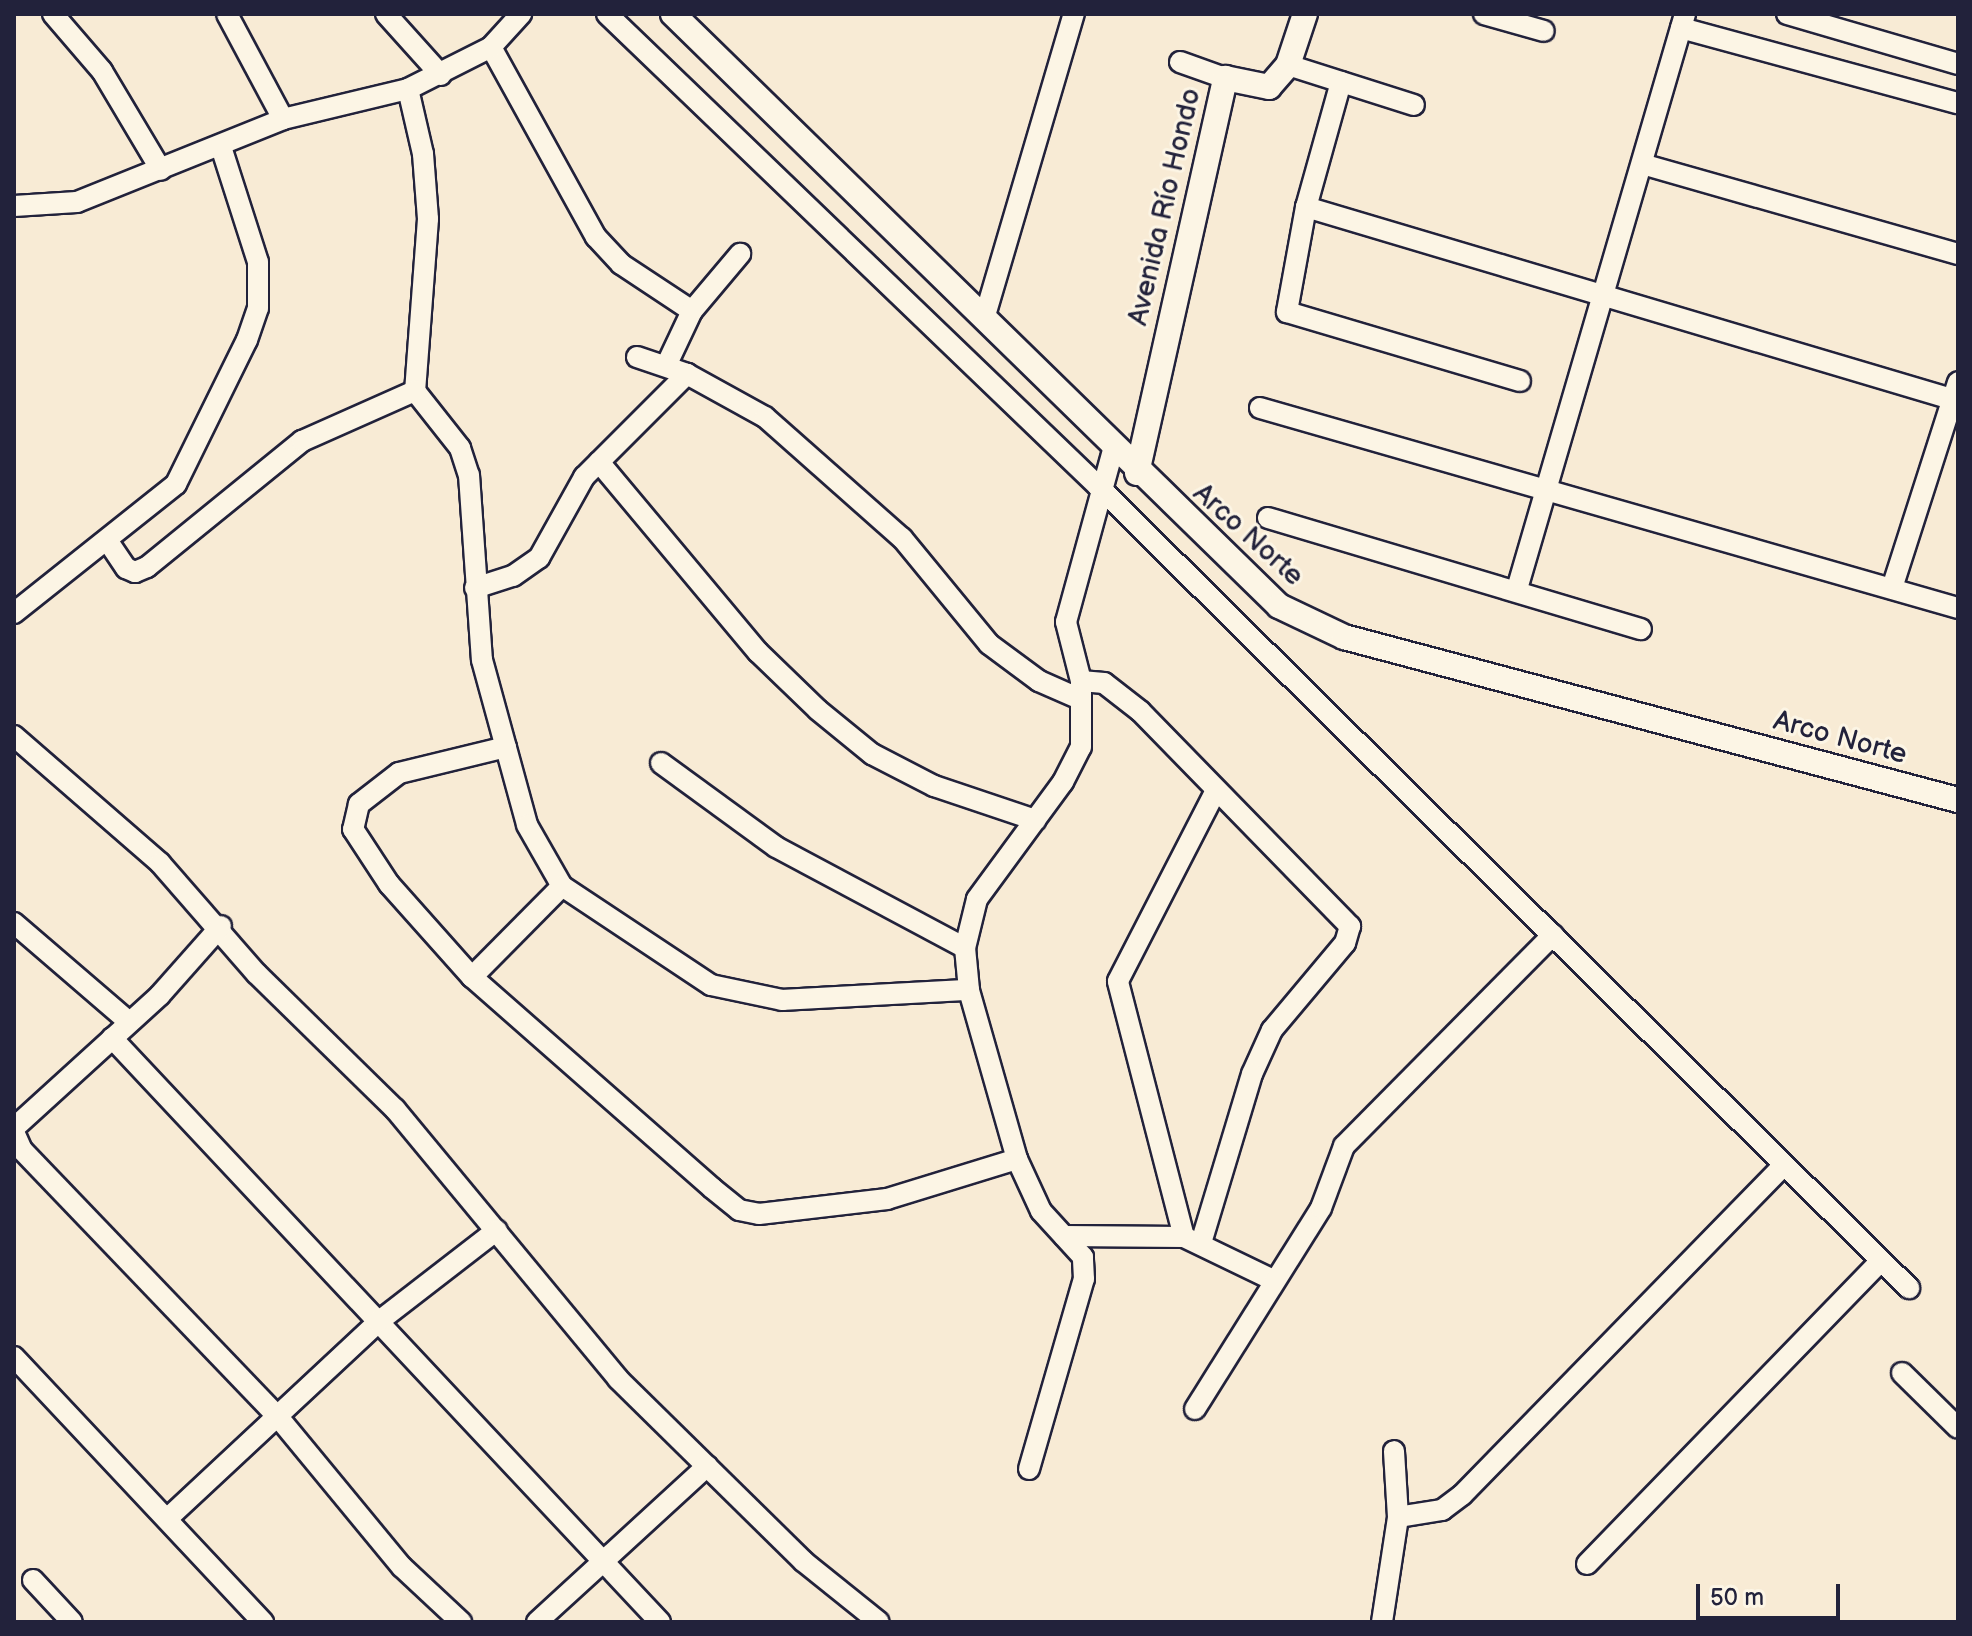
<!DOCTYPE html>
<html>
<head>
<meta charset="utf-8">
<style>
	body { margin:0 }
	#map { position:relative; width:1972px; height:1636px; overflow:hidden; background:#f8ebd5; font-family:"Balsamiq Sans",sans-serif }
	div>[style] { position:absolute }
	.roads { filter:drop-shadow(2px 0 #22223b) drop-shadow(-2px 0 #22223b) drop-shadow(0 2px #22223b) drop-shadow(0 -2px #22223b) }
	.minor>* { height:20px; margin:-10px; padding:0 10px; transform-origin:10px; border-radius:10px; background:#fcf5e5 }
	.major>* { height:24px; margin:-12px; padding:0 12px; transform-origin:12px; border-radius:12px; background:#fcf5e5 }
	span { translate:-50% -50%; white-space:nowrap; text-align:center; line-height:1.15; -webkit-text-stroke:6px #fcf5e5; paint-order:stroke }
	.street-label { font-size:28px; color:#22223b }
	.frame { position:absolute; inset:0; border:16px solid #22223b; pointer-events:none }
	.scale { position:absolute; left:1696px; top:1584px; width:144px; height:36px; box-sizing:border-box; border:4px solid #22223b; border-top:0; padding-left:10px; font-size:24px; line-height:28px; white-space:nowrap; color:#22223b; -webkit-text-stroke:6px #fcf5e5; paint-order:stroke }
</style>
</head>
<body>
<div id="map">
	<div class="roads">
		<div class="minor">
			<i style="left:53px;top:14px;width:75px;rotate:49.3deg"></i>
			<i style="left:102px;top:71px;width:115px;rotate:59.2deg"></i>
			<i style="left:227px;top:14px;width:119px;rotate:61.9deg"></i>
			<i style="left:386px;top:14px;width:82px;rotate:48deg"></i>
			<i style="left:607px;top:14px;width:681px;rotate:43.87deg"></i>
			<i style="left:1098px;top:486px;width:1141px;rotate:44.68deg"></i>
			<i style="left:1484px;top:14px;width:62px;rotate:15.8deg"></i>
			<i style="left:1787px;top:14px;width:178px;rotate:16.3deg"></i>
			<i style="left:1681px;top:28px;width:287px;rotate:15.2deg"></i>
			<i style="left:491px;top:47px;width:217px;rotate:61.1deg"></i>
			<i style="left:596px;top:237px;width:37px;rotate:47deg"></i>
			<i style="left:621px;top:264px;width:85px;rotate:33.5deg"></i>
			<i style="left:1180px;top:62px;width:48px;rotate:19.6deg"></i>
			<i style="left:1288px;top:65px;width:132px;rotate:17.6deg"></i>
			<i style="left:1341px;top:82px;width:130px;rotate:105.6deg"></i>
			<i style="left:1306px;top:207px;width:107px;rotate:100.3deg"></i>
			<i style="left:1287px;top:312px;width:243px;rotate:16.5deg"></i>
			<i style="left:408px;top:89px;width:67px;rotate:77deg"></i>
			<i style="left:423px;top:154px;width:65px;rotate:85.6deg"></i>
			<i style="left:428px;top:219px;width:172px;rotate:94.3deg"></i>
			<i style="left:415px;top:391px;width:73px;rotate:51.7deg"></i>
			<i style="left:460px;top:448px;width:28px;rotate:72deg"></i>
			<i style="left:469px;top:475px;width:185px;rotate:86deg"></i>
			<i style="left:482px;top:660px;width:171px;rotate:74.7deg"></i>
			<i style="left:527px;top:825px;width:70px;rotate:60.2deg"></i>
			<i style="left:562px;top:886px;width:179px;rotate:33.6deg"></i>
			<i style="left:711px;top:985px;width:73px;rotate:11.9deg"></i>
			<i style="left:782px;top:1000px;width:187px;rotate:-3.1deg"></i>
			<i style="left:1642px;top:164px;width:329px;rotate:15.9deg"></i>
			<i style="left:14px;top:206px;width:63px;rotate:-3.6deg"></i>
			<i style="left:77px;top:202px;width:222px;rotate:-21.9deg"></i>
			<i style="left:283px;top:119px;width:129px;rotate:-13.5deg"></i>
			<i style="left:408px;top:89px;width:93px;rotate:-26.8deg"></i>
			<i style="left:491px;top:47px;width:45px;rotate:-47.7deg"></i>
			<i style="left:1306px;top:207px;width:680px;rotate:16.57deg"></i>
			<i style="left:984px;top:319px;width:318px;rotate:-73.6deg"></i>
			<i style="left:637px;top:357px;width:53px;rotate:18.8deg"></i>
			<i style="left:687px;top:374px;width:89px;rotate:28.9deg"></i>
			<i style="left:765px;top:417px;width:183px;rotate:41.5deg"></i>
			<i style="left:902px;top:538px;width:137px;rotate:50.6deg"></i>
			<i style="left:989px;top:644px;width:62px;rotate:36.5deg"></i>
			<i style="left:1039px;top:681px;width:45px;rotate:23.7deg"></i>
			<i style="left:666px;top:366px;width:61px;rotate:-64.7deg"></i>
			<i style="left:692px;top:311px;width:75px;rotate:-49.9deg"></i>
			<i style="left:1260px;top:408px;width:726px;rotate:15.99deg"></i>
			<i style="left:599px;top:462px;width:248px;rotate:50.1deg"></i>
			<i style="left:758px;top:652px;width:83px;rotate:44deg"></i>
			<i style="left:818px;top:710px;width:70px;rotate:39.2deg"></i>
			<i style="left:872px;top:754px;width:70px;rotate:27.3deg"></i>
			<i style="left:934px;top:786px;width:107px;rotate:18.6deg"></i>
			<i style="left:1268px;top:518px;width:389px;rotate:16.6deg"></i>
			<i style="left:107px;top:540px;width:34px;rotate:56deg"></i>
			<i style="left:126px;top:568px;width:10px;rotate:24deg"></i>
			<i style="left:135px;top:572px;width:13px;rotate:-23deg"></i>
			<i style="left:147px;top:567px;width:200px;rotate:-39.1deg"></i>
			<i style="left:302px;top:441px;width:124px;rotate:-23.9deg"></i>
			<i style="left:475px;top:588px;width:40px;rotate:-18deg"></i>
			<i style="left:513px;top:576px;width:32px;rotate:-35deg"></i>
			<i style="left:539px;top:558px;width:93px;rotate:-60.9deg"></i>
			<i style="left:584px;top:477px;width:146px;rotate:-45deg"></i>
			<i style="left:1892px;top:588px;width:216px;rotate:-72.2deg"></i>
			<i style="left:1517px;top:589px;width:599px;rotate:-73.71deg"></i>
			<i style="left:14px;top:613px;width:207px;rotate:-38.5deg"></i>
			<i style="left:176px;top:484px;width:161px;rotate:-63.8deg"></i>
			<i style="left:247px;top:340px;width:34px;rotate:-71deg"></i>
			<i style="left:258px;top:308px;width:46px;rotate:-90deg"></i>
			<i style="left:258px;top:262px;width:121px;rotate:-107.8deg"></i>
			<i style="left:1081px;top:681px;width:23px;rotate:5deg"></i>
			<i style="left:1104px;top:683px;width:46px;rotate:37.9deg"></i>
			<i style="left:1140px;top:711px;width:301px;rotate:45.7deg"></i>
			<i style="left:1350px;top:926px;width:18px;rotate:106deg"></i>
			<i style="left:1345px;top:943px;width:114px;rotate:130deg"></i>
			<i style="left:1272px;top:1030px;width:48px;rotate:114.4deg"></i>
			<i style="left:1252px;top:1074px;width:177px;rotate:106.8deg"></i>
			<i style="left:14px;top:736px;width:194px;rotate:41deg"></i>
			<i style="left:160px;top:863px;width:147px;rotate:48.9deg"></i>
			<i style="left:257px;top:974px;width:193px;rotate:44.4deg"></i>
			<i style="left:395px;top:1109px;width:350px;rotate:50.4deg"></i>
			<i style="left:618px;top:1379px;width:260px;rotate:44.5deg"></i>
			<i style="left:803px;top:1561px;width:97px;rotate:38.8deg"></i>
			<i style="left:506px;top:747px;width:110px;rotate:166.3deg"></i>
			<i style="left:399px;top:773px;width:51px;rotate:142.2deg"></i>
			<i style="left:359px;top:804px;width:26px;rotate:103deg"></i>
			<i style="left:353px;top:829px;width:66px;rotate:56.8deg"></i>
			<i style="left:389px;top:884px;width:125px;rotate:48.3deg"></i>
			<i style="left:472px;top:977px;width:320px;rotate:41.3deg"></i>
			<i style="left:712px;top:1188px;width:35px;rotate:39deg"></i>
			<i style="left:739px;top:1210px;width:20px;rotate:11deg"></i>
			<i style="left:759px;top:1214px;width:129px;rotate:-6.7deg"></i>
			<i style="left:887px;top:1199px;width:136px;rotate:-17.1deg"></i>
			<i style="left:661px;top:763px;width:142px;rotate:36.1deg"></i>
			<i style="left:776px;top:847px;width:214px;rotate:28.1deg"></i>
			<i style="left:14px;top:923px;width:152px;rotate:40.7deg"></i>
			<i style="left:472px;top:977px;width:128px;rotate:-45.3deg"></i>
			<i style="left:112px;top:1038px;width:801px;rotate:46.82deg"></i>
			<i style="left:14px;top:1128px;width:197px;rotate:-42.3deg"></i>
			<i style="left:160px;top:995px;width:92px;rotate:-48.5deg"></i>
			<i style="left:14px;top:1132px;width:20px;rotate:66deg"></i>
			<i style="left:22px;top:1150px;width:371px;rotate:46.2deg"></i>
			<i style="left:279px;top:1418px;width:193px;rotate:50.5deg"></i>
			<i style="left:402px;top:1567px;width:81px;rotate:43deg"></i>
			<i style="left:1064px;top:1236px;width:120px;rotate:0.5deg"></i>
			<i style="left:1184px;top:1237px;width:99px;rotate:25.8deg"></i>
			<i style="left:1184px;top:1237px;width:264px;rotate:-104.5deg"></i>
			<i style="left:1118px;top:981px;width:215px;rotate:-62.8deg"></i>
			<i style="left:14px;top:1357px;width:364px;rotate:46.8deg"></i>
			<i style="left:1902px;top:1373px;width:78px;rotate:44.5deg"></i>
			<i style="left:1195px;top:1409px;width:237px;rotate:-57.9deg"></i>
			<i style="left:1321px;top:1208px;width:66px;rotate:-69.6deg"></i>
			<i style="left:1344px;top:1146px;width:297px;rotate:-45.3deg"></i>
			<i style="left:1029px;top:1469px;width:198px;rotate:-73.9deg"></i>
			<i style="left:1084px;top:1279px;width:22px;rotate:-93deg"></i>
			<i style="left:1083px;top:1257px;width:62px;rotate:-132.4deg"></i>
			<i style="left:1041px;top:1211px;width:57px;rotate:-114.8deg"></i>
			<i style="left:1017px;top:1159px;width:176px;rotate:-105.9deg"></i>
			<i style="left:969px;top:990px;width:42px;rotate:-95.4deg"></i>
			<i style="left:965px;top:948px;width:50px;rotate:-76.2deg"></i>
			<i style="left:977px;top:899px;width:145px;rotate:-53.7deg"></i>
			<i style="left:1063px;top:782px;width:39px;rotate:-63deg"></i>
			<i style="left:1081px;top:747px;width:66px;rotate:-90deg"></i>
			<i style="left:1081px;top:681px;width:61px;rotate:-104.3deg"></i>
			<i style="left:1066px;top:622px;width:178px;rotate:-74.7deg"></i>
			<i style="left:1398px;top:1517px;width:45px;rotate:-9deg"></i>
			<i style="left:1442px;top:1510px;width:25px;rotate:-37deg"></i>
			<i style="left:1462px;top:1495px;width:461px;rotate:-45.7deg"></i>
			<i style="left:167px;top:1519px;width:289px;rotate:-43deg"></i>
			<i style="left:378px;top:1322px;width:150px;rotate:-37.7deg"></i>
			<i style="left:1587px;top:1564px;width:422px;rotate:-45.9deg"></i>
			<i style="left:33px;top:1580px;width:57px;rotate:47.1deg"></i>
			<i style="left:537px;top:1622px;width:231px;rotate:-42.5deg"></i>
			<i style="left:1382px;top:1622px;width:106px;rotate:-81.3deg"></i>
			<i style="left:1398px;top:1517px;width:66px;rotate:-93.5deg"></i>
		</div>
		<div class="major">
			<i style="left:673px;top:14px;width:847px;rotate:44.33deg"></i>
			<i style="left:1279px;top:606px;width:72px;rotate:25.5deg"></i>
			<i style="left:1344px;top:637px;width:635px;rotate:14.87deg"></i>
			<i style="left:1137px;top:473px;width:405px;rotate:-77.4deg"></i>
			<i style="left:1225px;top:78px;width:45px;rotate:11.6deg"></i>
			<i style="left:1269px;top:87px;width:29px;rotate:-49deg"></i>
			<i style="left:1288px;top:65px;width:54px;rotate:-71.6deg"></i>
		</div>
	</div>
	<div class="street-label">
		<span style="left:1165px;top:207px;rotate:-77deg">Avenida Río Hondo</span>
		<span style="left:1248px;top:535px;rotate:42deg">Arco Norte</span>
		<span style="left:1840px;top:738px;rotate:15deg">Arco Norte</span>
	</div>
	<div class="frame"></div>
	<div class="scale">50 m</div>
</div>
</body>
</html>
